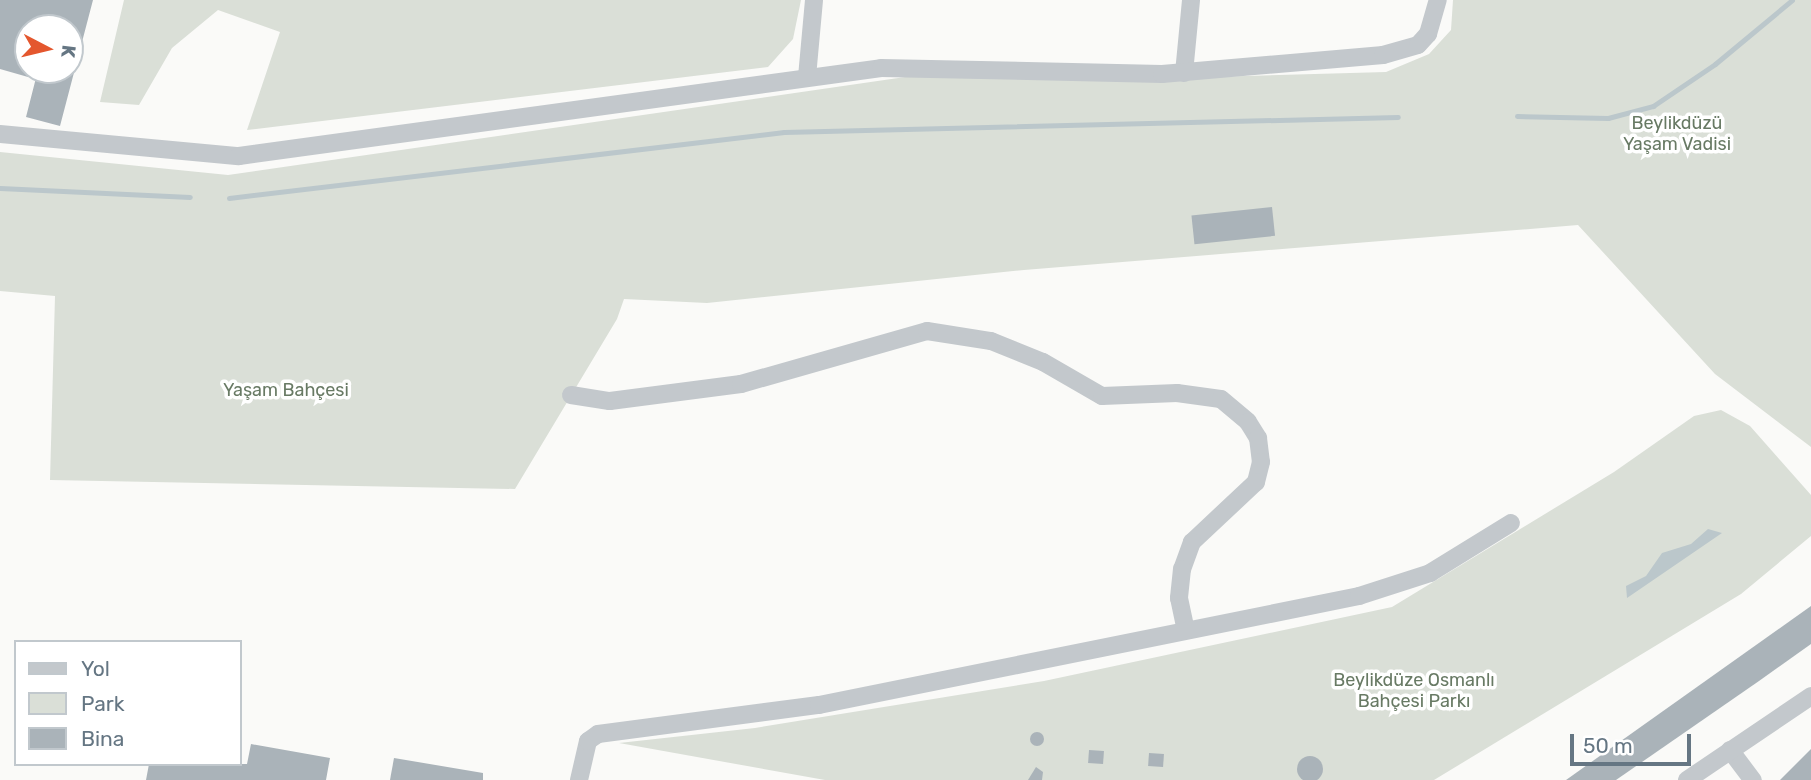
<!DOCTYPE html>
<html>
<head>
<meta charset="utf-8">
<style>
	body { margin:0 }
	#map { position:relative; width:1811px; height:780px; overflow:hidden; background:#fafaf8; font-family:Rubik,sans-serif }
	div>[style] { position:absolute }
	.green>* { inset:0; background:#dadfd7 }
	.water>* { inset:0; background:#bbc7cb }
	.stream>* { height:5px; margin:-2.5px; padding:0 2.5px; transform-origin:2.5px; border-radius:2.5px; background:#bbc7cb }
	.building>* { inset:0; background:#aab3b9; transform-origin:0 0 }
	.round { border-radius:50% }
	.minor>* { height:18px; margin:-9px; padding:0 9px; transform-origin:9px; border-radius:9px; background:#c3c8cc }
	span { translate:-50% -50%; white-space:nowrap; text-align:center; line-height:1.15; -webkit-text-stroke:7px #fff; paint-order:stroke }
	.park-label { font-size:18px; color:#687a64 }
	.legend { position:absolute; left:14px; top:640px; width:228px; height:126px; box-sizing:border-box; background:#fff; border:2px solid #c1c8cd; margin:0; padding:9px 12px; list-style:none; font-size:21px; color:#657683 }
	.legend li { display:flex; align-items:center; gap:14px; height:35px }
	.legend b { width:35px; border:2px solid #c1c8cd }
	.north { position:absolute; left:14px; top:14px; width:70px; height:70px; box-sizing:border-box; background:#fff; border:2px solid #c1c8cd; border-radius:50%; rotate:97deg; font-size:19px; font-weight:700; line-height:28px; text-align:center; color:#657683 }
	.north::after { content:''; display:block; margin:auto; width:24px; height:32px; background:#e4572e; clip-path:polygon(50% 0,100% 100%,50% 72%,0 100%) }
	.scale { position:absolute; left:1570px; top:734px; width:121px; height:32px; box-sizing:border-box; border:4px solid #657683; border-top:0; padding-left:9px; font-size:21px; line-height:24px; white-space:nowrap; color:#657683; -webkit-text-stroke:5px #fff; paint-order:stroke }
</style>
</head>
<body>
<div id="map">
	<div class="green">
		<i style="clip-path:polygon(124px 0,801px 0,793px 39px,768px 67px,247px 130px,280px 32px,218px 10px,172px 48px,139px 105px,100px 102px)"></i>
		<i style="clip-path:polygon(1453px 0,1811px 0,1811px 447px,1715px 374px,1578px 225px,1024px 270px,707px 303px,624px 299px,617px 319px,515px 489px,50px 480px,55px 296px,0 291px,0 152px,228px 175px,912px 76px,1174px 78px,1386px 72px,1429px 54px,1451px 30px)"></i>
		<i style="clip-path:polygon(1721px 410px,1750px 426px,1811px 495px,1811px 536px,1741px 594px,1434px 780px,825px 780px,619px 743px,755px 728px,1044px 681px,1392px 607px,1614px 472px,1694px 416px)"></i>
	</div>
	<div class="water">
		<i style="clip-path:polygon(1708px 529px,1722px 533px,1627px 598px,1626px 586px,1646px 576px,1662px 553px,1691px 544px)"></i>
	</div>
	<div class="stream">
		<i style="left:1517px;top:116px;width:91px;rotate:1.3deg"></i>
		<i style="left:1608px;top:118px;width:47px;rotate:-14.9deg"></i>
		<i style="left:1653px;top:106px;width:75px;rotate:-34.1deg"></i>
		<i style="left:1715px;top:64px;width:100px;rotate:-39.7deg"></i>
		<i style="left:0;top:188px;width:190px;rotate:2.7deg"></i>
		<i style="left:229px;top:198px;width:559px;rotate:-6.78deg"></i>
		<i style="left:784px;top:132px;width:614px;rotate:-1.4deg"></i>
	</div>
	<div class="building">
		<i style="clip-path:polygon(0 0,93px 0,60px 126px,26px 117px,38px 70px,70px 70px,70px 28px,28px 28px,28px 77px,0 69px)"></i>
		<i style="left:1272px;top:207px;width:29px;height:81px;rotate:84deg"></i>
		<i style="clip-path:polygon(1811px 606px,1811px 644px,1759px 681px,1616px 780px,1566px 780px)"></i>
		<i class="round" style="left:1030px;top:732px;width:14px;height:14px"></i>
		<i style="clip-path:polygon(251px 744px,330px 758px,326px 780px,146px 780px,149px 764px,247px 764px)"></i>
		<i style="clip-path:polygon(1811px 749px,1811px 780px,1780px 780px)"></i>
		<i style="left:1089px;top:750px;width:15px;height:13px;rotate:4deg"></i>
		<i style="left:1149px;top:753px;width:15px;height:13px;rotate:4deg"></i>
		<i class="round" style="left:1297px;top:756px;width:26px;height:26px"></i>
		<i style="clip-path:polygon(394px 758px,483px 773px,483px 780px,390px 780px)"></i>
		<i style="clip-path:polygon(1036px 767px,1043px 772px,1042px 780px,1028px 780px)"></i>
	</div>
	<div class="minor">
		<i style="left:1184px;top:73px;width:73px;rotate:-84.5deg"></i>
		<i style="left:807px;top:77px;width:77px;rotate:-84.8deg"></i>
		<i style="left:0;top:134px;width:240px;rotate:5.3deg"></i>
		<i style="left:239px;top:156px;width:648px;rotate:-7.8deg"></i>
		<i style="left:881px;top:68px;width:281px;rotate:1.2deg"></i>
		<i style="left:1162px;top:74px;width:222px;rotate:-4.9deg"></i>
		<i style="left:1383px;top:55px;width:36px;rotate:-16deg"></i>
		<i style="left:1418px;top:45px;width:15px;rotate:-48deg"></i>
		<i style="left:1428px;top:34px;width:35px;rotate:-74deg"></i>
		<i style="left:571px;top:395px;width:39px;rotate:9deg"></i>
		<i style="left:610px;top:401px;width:132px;rotate:-7.4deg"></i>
		<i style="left:741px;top:384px;width:193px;rotate:-15.9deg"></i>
		<i style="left:927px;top:331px;width:65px;rotate:8.9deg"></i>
		<i style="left:991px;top:341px;width:56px;rotate:22deg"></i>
		<i style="left:1043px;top:362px;width:68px;rotate:30deg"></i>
		<i style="left:1102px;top:396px;width:75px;rotate:-2.3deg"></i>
		<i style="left:1177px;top:393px;width:44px;rotate:7.8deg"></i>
		<i style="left:1221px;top:399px;width:35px;rotate:40deg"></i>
		<i style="left:1248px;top:422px;width:19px;rotate:58deg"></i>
		<i style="left:1258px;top:438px;width:24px;rotate:83deg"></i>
		<i style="left:1261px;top:462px;width:21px;rotate:104deg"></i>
		<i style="left:1256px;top:482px;width:88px;rotate:136.8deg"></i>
		<i style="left:1192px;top:542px;width:29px;rotate:110deg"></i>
		<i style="left:1182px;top:569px;width:29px;rotate:96deg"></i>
		<i style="left:1179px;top:598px;width:33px;rotate:78deg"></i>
		<i style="left:1730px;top:750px;width:38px;rotate:53deg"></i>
		<i style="left:579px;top:780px;width:40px;rotate:-77deg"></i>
		<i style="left:588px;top:741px;width:12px;rotate:-35deg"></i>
		<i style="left:598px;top:734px;width:223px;rotate:-7.5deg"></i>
		<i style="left:819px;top:705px;width:551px;rotate:-11.41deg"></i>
		<i style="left:1359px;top:596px;width:75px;rotate:-17.9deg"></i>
		<i style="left:1430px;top:573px;width:95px;rotate:-31.7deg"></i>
		<i style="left:1687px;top:780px;width:150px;rotate:-34.1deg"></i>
	</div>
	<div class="park-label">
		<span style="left:1677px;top:134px">Beylikdüzü<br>Yaşam Vadisi</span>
		<span style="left:286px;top:390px">Yaşam Bahçesi</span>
		<span style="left:1414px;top:691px">Beylikdüze Osmanlı<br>Bahçesi Parkı</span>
	</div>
	<ul class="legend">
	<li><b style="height:9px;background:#c3c8cc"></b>Yol</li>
	<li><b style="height:19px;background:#dadfd7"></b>Park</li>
	<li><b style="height:19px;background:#aab3b9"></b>Bina</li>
	</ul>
	<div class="north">K</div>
	<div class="scale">50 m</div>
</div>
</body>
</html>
